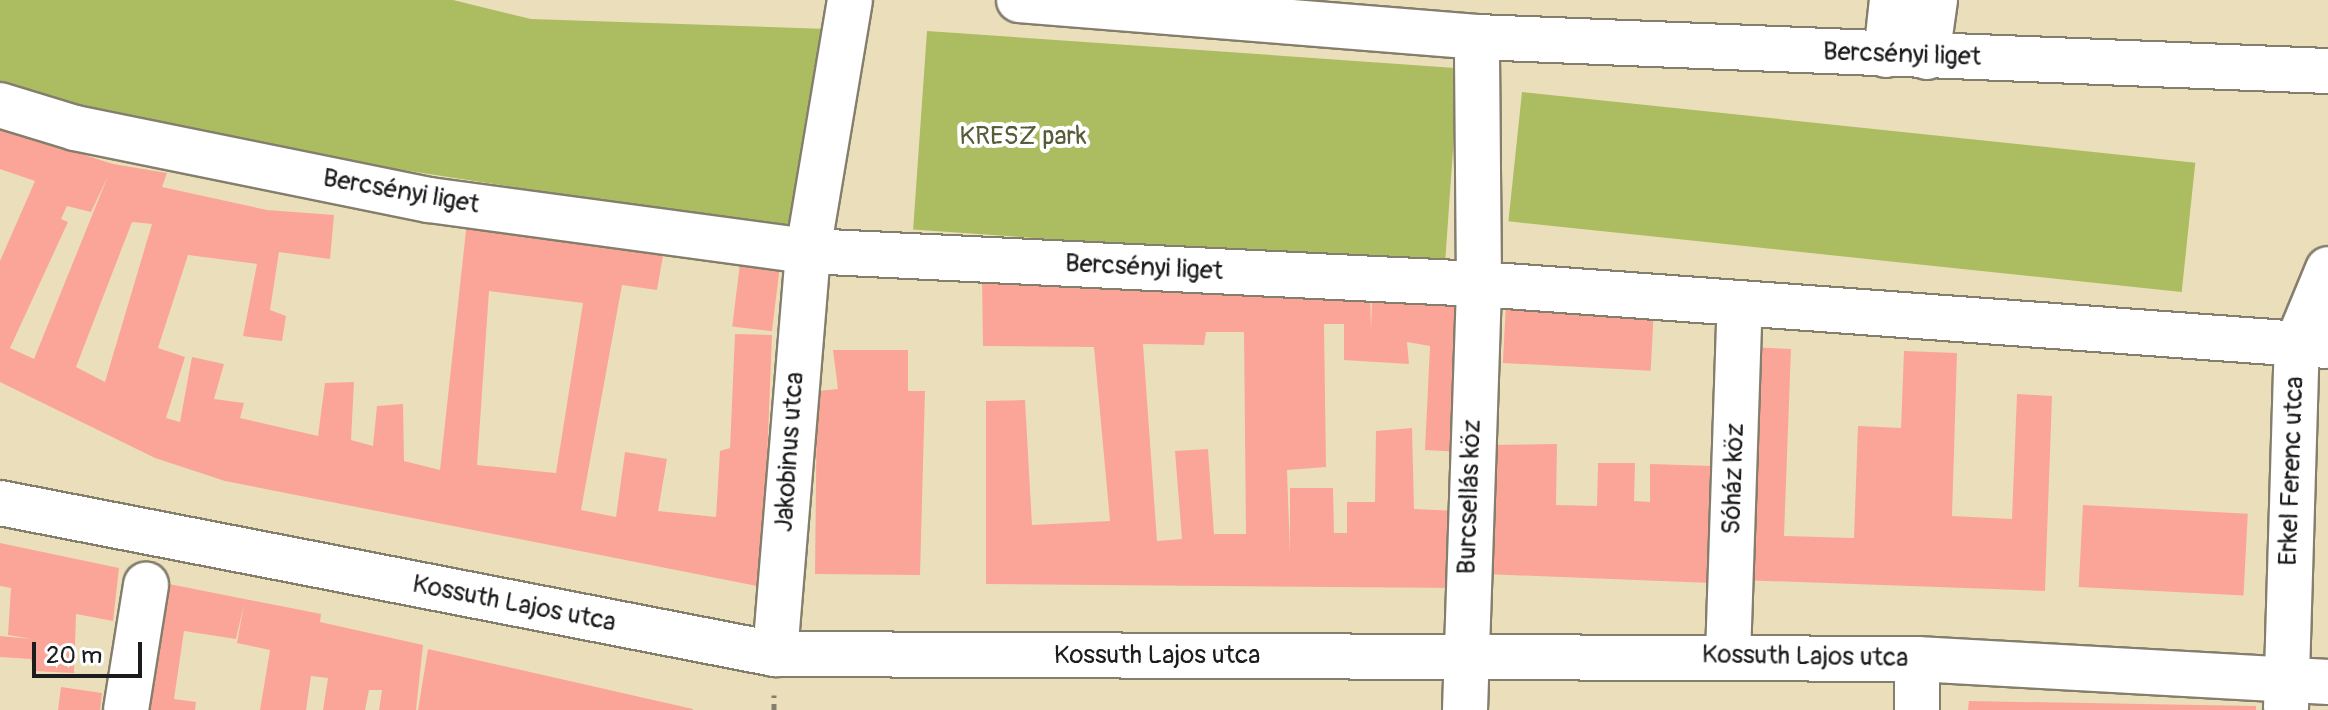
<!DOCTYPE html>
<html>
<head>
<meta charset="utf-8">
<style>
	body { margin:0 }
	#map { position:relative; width:2328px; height:710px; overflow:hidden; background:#ebdfbb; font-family:Pangolin,sans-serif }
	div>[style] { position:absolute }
	.green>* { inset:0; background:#abbd60; transform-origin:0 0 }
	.building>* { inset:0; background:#fba598; transform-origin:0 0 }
	.path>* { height:5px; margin-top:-2.5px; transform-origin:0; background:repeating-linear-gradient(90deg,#847e6c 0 6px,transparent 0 12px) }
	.roads { filter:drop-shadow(2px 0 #847e6c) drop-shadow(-2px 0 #847e6c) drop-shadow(0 2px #847e6c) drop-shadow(0 -2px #847e6c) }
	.minor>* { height:44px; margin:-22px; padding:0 22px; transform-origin:22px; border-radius:22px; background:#fff }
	span { translate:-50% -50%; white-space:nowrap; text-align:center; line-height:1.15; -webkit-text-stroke:8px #fff; paint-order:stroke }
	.street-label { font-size:26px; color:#1c1c1c }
	.park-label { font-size:26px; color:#555c37 }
	.scale { position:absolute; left:32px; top:642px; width:110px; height:36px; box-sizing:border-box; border:4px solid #1c1c1c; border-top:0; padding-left:10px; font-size:24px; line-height:28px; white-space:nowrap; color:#1c1c1c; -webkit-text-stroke:6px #fff; paint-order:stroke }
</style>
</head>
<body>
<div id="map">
	<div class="green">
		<i style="clip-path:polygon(0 0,453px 0,531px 19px,827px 29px,799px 231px,91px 122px,0 88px)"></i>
		<i style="left:927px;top:31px;width:533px;height:199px;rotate:4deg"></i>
		<i style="left:1522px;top:92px;width:677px;height:130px;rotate:6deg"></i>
	</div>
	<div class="building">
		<i style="clip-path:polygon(evenodd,0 128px,113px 164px,167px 173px,162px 187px,267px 210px,334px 215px,330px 259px,279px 252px,270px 310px,286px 316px,282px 341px,243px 336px,257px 264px,188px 255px,158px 348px,185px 357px,166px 418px,180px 422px,192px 357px,224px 364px,214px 399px,244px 403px,240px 418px,318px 436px,325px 383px,354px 382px,351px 440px,373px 446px,377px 406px,403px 404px,404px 461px,440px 470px,467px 221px,664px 250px,657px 290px,622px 285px,581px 510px,616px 517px,625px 452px,667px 459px,658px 511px,716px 517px,720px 451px,730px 448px,735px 334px,772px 335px,762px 587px,225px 481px,155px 458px,0 382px,0 261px,35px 181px,0 169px,0 128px,108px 176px,34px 359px,10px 348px,68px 222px,61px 219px,67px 206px,91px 212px,108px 176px,0 128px,132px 222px,152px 224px,105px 382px,76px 367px,132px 222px,0 128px,489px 291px,583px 303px,556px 473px,477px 465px,489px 291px)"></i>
		<i style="left:741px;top:255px;width:40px;height:72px;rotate:7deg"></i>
		<i style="clip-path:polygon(evenodd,982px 278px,1370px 289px,1371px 330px,1372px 299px,1470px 295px,1462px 452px,1425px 450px,1430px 346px,1407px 342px,1409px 364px,1344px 360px,1344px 324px,1324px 324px,1326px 467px,1287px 470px,1290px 554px,1290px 488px,1333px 488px,1334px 533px,1347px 533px,1347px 502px,1375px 502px,1376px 431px,1412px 428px,1414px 509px,1458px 511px,1458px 588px,986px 584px,986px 401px,1025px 400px,1032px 525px,1110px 521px,1094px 347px,983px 346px,982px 278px,1206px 332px,1244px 332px,1246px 534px,1214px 534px,1208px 449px,1175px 451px,1182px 539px,1157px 541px,1143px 344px,1204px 345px,1206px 332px)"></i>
		<i style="left:1506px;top:303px;width:148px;height:60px;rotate:3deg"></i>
		<i style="clip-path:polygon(1749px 347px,1791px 349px,1784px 536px,1854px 538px,1858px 426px,1901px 428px,1904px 351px,1957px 353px,1952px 516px,2012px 519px,2017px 394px,2052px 396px,2045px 591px,1740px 580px)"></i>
		<i style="clip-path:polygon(833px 350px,908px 350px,908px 391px,925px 391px,920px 575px,815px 574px,817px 391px,838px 389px)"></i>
		<i style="clip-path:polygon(1557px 444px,1556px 505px,1597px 506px,1598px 463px,1635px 463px,1634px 501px,1650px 502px,1650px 464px,1713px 466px,1711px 583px,1484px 574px,1486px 445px)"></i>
		<i style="left:2083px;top:505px;width:165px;height:82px;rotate:3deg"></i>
		<i style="clip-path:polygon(0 543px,119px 568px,113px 621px,76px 614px,74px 673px,34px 671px,31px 659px,0 657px,0 636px,32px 639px,8px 635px,11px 588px,0 586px)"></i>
		<i style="clip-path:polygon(164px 583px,321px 614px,320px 622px,423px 645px,416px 710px,379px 710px,382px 690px,369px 690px,365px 710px,323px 710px,328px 678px,311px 676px,306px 710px,260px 710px,270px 650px,237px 643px,244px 604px,236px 639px,184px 631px,174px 699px,196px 702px,195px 710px,147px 710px)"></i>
		<i style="clip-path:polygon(428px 649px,693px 709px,693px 710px,418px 710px)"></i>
		<i style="clip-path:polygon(61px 687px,102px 693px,100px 710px,58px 710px)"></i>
		<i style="clip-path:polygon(1969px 701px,2256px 706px,2256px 710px,1968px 710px)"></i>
	</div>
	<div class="path">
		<i style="left:774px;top:710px;width:15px;rotate:-90deg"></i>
	</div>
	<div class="roads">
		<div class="minor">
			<i style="left:1019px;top:0;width:459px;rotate:4.6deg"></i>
			<i style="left:1477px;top:37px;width:852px;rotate:2.29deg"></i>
			<i style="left:1886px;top:55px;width:55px;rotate:-83.8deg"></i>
			<i style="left:1927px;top:57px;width:58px;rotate:-82deg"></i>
			<i style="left:0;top:105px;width:78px;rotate:17deg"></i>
			<i style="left:75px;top:128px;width:361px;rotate:11.5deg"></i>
			<i style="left:429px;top:200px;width:382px;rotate:7.7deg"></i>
			<i style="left:808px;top:251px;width:672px;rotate:2.82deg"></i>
			<i style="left:1479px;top:284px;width:851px;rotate:4.18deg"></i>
			<i style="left:0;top:503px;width:790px;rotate:11.03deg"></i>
			<i style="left:775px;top:654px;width:1142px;rotate:0.25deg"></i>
			<i style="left:1917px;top:659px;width:412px;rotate:3.2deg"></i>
			<i style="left:775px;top:654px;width:404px;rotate:-85.3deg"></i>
			<i style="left:808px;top:251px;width:254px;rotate:-80.5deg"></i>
			<i style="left:1728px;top:656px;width:353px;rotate:-88.1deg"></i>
			<i style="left:1917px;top:659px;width:51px;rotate:90deg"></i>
			<i style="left:2286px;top:708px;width:364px;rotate:-88.3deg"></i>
			<i style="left:2297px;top:344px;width:81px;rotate:-67.5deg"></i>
			<i style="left:126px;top:710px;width:127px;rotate:-80.9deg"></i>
			<i style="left:1465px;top:710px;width:426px;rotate:-88.1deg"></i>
			<i style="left:1479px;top:284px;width:247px;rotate:-90.5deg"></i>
		</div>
	</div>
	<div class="street-label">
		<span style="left:1902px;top:55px;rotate:2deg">Bercsényi liget</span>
		<span style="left:401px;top:192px;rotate:10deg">Bercsényi liget</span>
		<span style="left:1144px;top:268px;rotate:3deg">Bercsényi liget</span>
		<span style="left:790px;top:452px;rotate:-86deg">Jakobinus utca</span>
		<span style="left:2292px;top:471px;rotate:-88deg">Erkel Ferenc utca</span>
		<span style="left:1734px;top:479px;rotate:-88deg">Sóház köz</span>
		<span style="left:1470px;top:497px;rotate:-88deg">Burcsellás köz</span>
		<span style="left:514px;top:604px;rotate:11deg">Kossuth Lajos utca</span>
		<span style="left:1157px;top:656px">Kossuth Lajos utca</span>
		<span style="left:1805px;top:657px;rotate:1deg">Kossuth Lajos utca</span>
	</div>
	<div class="park-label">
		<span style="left:1023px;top:137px">KRESZ park</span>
	</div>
	<div class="scale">20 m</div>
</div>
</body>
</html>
